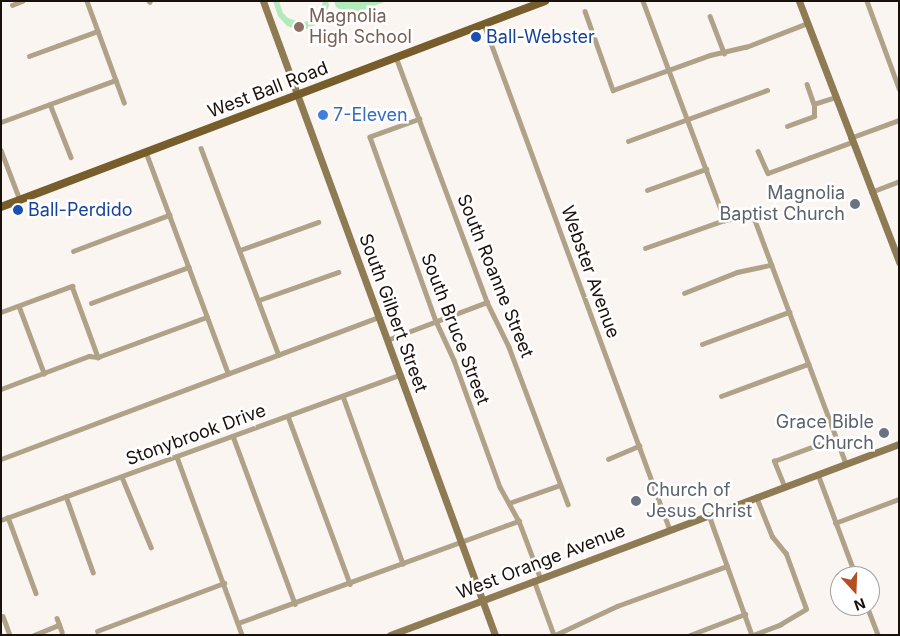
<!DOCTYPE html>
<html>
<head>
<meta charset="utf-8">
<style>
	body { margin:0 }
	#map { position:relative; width:900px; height:636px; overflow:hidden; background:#fbf5f2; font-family:Inter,sans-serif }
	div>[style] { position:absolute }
	.green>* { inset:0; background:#b2eabc }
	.street>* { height:4.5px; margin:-2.25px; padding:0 2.25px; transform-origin:2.25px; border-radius:2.25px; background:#b0a288 }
	.secondary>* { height:7px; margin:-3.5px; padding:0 3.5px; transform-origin:3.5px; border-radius:3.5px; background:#8e7a53 }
	.primary>* { height:8px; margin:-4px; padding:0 4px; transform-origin:4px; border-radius:4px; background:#765d2b }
	.dots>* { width:14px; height:14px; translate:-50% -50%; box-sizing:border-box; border:2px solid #fff; border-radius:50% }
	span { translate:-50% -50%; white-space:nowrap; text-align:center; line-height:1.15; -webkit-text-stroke:5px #fff; paint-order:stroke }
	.education-label { font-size:18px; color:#785e54 }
	.left { translate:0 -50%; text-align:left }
	.transit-label { font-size:18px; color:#164399 }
	.street-label { font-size:18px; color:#1a100c }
	.shop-label { font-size:18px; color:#366cbe }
	.worship-label { font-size:18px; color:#5b616d }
	.right { translate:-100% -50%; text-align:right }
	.frame { position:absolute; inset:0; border:2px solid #1a100c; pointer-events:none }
	.north { position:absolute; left:830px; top:566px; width:50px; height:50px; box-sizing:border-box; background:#fff; border:1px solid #a39f9e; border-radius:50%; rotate:160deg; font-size:14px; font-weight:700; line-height:20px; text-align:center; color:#1a100c }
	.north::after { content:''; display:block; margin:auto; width:18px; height:22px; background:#b44e25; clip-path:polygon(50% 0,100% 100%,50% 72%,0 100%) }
</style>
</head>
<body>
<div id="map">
	<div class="green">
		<i style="clip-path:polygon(273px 1px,279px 1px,283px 13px,288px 18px,302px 23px,316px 18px,320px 11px,323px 1px,328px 1px,329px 5px,323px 21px,307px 29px,296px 29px,287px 26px,278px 16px)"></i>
		<i style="clip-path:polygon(334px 1px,387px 1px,350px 15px,336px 7px)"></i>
	</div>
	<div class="street">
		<i style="left:87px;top:1px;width:108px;rotate:69.9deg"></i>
		<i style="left:149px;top:1px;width:1px;rotate:45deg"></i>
		<i style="left:643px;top:1px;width:234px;rotate:69.5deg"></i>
		<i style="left:867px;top:1px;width:93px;rotate:69.8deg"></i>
		<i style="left:12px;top:5px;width:11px;rotate:-22deg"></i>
		<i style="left:585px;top:11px;width:84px;rotate:70.5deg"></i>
		<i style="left:613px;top:90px;width:103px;rotate:-19.8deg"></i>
		<i style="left:710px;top:55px;width:37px;rotate:-13deg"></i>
		<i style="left:746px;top:47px;width:66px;rotate:-21.2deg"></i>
		<i style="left:710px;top:16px;width:40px;rotate:69deg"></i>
		<i style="left:484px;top:24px;width:539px;rotate:69.82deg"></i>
		<i style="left:29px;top:56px;width:73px;rotate:-19.9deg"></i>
		<i style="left:396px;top:57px;width:261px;rotate:69.6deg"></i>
		<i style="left:487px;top:302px;width:50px;rotate:63.9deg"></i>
		<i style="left:509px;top:347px;width:168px;rotate:69.4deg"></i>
		<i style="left:807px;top:84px;width:21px;rotate:71deg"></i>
		<i style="left:50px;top:104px;width:57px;rotate:68.4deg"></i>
		<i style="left:420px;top:119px;width:53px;rotate:160.2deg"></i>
		<i style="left:370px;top:137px;width:195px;rotate:70.3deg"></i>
		<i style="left:436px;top:321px;width:43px;rotate:65.2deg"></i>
		<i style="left:454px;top:360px;width:135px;rotate:70.1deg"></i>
		<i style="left:500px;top:487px;width:39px;rotate:61deg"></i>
		<i style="left:519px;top:521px;width:60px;rotate:69.4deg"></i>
		<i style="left:1px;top:122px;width:122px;rotate:-20.1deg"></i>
		<i style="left:787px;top:126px;width:29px;rotate:-20deg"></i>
		<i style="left:814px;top:116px;width:12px;rotate:-90deg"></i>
		<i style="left:814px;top:104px;width:22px;rotate:-18deg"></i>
		<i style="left:850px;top:138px;width:52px;rotate:-20.2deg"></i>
		<i style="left:628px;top:141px;width:148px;rotate:-20.1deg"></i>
		<i style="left:201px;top:148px;width:221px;rotate:69.4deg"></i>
		<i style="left:1px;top:150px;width:53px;rotate:69.2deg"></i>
		<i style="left:758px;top:151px;width:24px;rotate:66deg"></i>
		<i style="left:768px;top:173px;width:90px;rotate:-20.3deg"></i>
		<i style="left:146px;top:152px;width:236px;rotate:69.6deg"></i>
		<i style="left:647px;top:190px;width:63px;rotate:-19.6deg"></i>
		<i style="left:871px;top:192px;width:30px;rotate:-21deg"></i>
		<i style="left:645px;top:248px;width:85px;rotate:-19.3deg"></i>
		<i style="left:725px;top:220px;width:28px;rotate:-10deg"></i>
		<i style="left:753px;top:215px;width:266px;rotate:69.5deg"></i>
		<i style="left:240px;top:250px;width:83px;rotate:-19.7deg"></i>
		<i style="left:73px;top:251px;width:103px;rotate:-20.6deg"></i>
		<i style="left:684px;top:293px;width:57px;rotate:-21.6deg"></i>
		<i style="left:737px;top:272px;width:35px;rotate:-12deg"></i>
		<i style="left:259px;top:300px;width:84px;rotate:-19.5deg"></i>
		<i style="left:91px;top:303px;width:104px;rotate:-20.2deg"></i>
		<i style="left:19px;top:306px;width:72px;rotate:69.5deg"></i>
		<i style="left:1px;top:312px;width:76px;rotate:-20.1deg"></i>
		<i style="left:72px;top:286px;width:76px;rotate:69.9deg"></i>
		<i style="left:387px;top:340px;width:107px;rotate:-20.8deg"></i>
		<i style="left:702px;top:344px;width:93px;rotate:-20.2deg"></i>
		<i style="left:1px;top:389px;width:94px;rotate:-20.6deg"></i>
		<i style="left:89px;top:356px;width:9px;rotate:6deg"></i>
		<i style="left:98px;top:357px;width:116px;rotate:-20.2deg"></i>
		<i style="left:343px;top:396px;width:178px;rotate:70.3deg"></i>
		<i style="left:721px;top:396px;width:93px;rotate:-20.2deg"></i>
		<i style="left:288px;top:416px;width:179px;rotate:69.7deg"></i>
		<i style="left:233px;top:436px;width:179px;rotate:69.7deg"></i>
		<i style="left:177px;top:457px;width:189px;rotate:69.9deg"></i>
		<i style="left:1px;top:459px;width:404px;rotate:-20.6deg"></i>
		<i style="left:608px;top:459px;width:34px;rotate:-23deg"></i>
		<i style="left:818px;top:474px;width:109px;rotate:69.6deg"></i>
		<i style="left:122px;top:477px;width:76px;rotate:67.5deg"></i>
		<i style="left:784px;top:486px;width:27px;rotate:-112deg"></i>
		<i style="left:774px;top:461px;width:66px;rotate:-20.4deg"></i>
		<i style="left:66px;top:496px;width:81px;rotate:70.4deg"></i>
		<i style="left:509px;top:503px;width:54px;rotate:-19.4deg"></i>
		<i style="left:709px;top:515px;width:127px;rotate:70.3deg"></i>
		<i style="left:8px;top:517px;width:81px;rotate:69.8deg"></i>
		<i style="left:1px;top:520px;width:425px;rotate:-20deg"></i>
		<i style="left:835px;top:523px;width:68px;rotate:-20.6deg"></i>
		<i style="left:534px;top:580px;width:59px;rotate:70deg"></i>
		<i style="left:867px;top:606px;width:31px;rotate:69deg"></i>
		<i style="left:3px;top:616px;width:20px;rotate:70deg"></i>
		<i style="left:57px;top:618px;width:15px;rotate:70deg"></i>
		<i style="left:238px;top:623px;width:299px;rotate:-20deg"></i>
		<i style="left:97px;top:631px;width:136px;rotate:-20.7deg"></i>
		<i style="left:34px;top:635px;width:27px;rotate:-22deg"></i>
		<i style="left:555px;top:635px;width:68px;rotate:-25.1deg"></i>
		<i style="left:617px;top:606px;width:117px;rotate:-20deg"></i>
		<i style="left:690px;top:635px;width:59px;rotate:-20.9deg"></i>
		<i style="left:753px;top:635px;width:30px;rotate:-21deg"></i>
		<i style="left:781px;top:624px;width:29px;rotate:-31deg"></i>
		<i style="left:806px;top:609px;width:59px;rotate:-110deg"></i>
		<i style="left:786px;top:554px;width:22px;rotate:-129deg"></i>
		<i style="left:772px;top:537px;width:43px;rotate:-111.8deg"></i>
	</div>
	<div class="secondary">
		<i style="left:263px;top:1px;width:675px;rotate:69.9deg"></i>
		<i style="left:799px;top:1px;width:280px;rotate:69deg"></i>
		<i style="left:390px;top:635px;width:544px;rotate:-20.57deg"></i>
	</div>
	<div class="primary">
		<i style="left:1px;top:207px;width:582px;rotate:-20.74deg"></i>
	</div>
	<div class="dots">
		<i style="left:299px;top:27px;background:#8d6e63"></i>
		<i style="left:476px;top:37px;background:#1a4fb4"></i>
		<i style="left:323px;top:115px;background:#3f7fe0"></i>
		<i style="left:855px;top:204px;background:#6b7280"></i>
		<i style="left:18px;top:210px;background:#1a4fb4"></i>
		<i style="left:884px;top:433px;background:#6b7280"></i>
		<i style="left:636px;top:501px;background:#6b7280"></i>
	</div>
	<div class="education-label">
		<span class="left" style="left:309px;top:27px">Magnolia<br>High School</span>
	</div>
	<div class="transit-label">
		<span class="left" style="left:486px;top:37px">Ball-Webster</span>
		<span class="left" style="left:28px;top:210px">Ball-Perdido</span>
	</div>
	<div class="street-label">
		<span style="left:268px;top:90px;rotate:-21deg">West Ball Road</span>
		<span style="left:590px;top:272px;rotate:70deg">Webster Avenue</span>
		<span style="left:495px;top:276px;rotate:68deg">South Roanne Street</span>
		<span style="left:393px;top:313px;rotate:70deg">South Gilbert Street</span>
		<span style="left:455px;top:329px;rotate:69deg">South Bruce Street</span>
		<span style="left:196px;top:435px;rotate:-20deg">Stonybrook Drive</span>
		<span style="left:541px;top:562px;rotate:-21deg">West Orange Avenue</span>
	</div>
	<div class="shop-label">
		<span class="left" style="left:333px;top:115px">7-Eleven</span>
	</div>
	<div class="worship-label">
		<span class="right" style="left:845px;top:204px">Magnolia<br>Baptist Church</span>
		<span class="right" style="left:874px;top:433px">Grace Bible<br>Church</span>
		<span class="left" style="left:646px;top:501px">Church of<br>Jesus Christ</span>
	</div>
	<div class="frame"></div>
	<div class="north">N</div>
</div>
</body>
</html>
